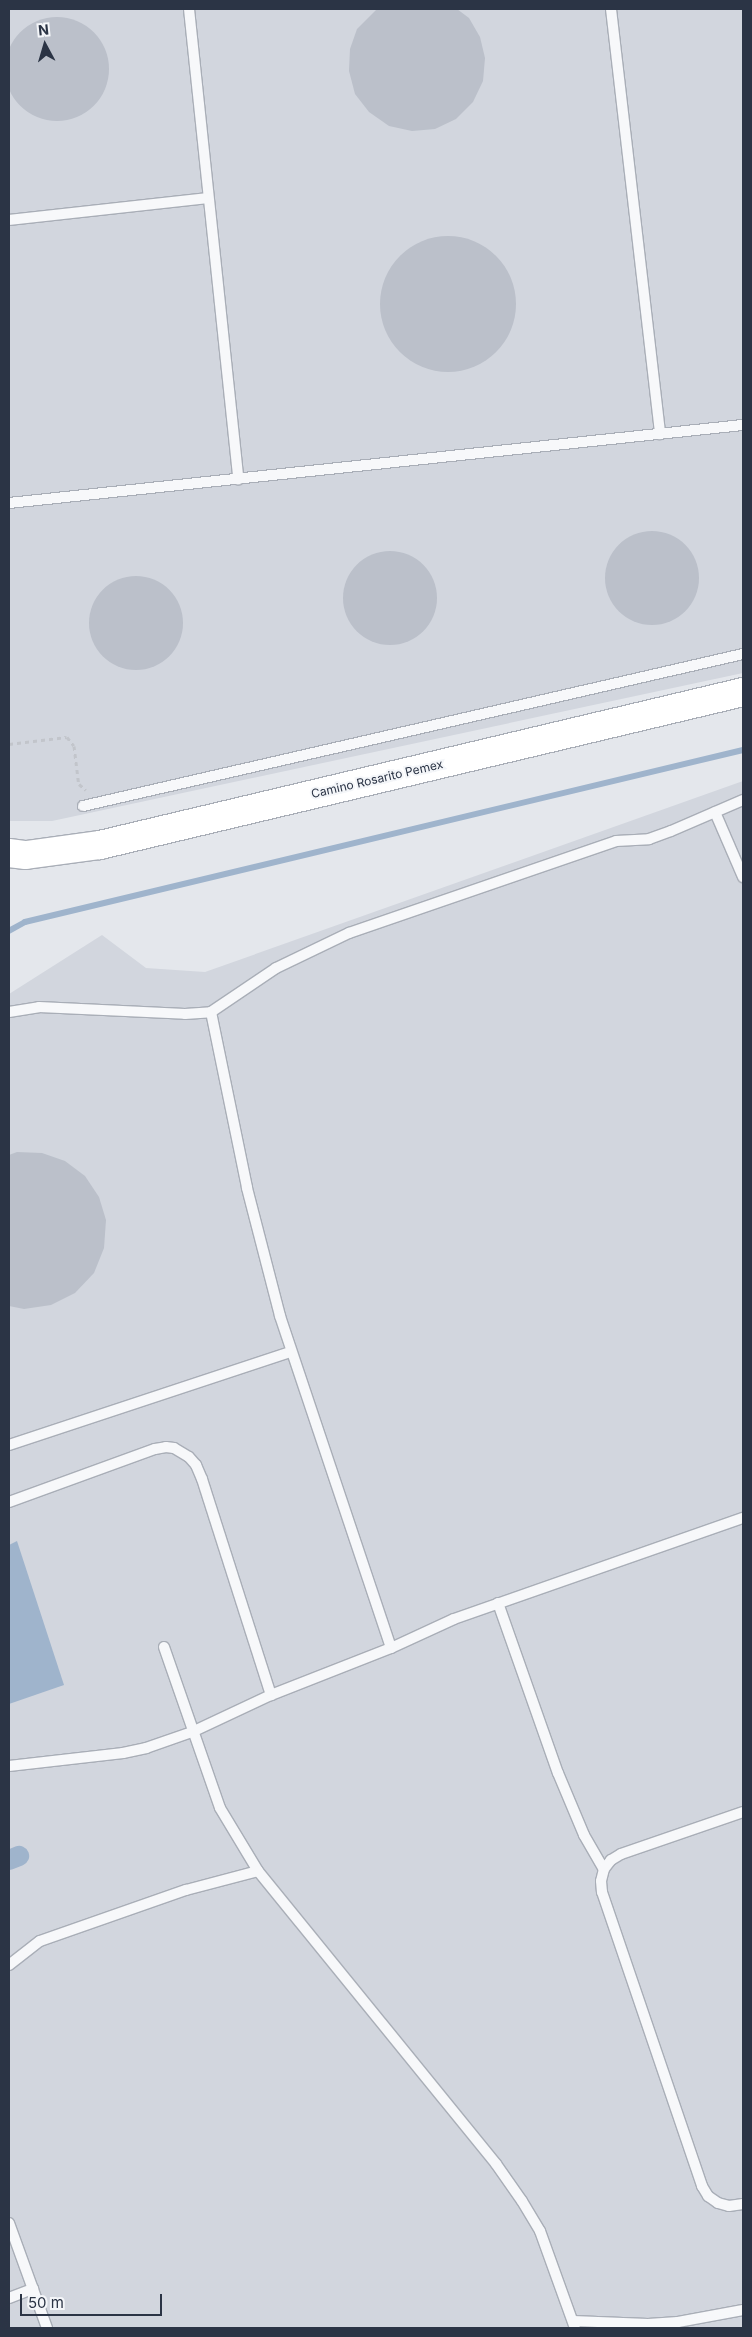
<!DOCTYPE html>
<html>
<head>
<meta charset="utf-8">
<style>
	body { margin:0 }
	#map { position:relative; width:752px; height:2337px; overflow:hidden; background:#e4e7ec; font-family:Inter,sans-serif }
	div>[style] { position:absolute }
	.built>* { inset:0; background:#d2d6de }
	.water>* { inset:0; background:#9fb4cc }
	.stream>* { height:5.5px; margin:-2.75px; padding:0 2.75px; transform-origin:2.75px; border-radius:2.75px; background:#9fb4cc }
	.canal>* { height:20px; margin:-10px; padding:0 10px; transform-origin:10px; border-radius:10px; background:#9fb4cc }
	.building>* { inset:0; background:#bbc0ca }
	.round { border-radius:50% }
	.path>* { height:3px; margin-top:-1.5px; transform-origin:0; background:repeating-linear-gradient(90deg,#c2c5cb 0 4px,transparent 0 8px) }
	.roads { filter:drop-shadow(1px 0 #a9aeb7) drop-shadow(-1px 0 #a9aeb7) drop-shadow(0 1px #a9aeb7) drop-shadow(0 -1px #a9aeb7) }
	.lane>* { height:10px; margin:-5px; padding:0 5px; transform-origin:5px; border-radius:5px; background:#f7f8fa }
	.secondary>* { height:28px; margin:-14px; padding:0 14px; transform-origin:14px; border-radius:14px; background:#fff }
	span { translate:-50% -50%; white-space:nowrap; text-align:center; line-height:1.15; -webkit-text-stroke:4px #f4f6f9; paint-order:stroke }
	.street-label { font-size:12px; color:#2b3445 }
	.frame { position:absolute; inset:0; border:10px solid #2b3445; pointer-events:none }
	.north { position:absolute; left:20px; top:20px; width:50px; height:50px; -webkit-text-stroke:4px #f4f6f9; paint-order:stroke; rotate:354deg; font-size:14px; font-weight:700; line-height:20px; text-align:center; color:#2b3445 }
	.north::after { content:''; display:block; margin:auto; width:18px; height:22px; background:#2b3445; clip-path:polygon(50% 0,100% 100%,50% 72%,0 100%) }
	.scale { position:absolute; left:20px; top:2294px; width:142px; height:22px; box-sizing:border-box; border:2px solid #2b3445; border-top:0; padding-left:6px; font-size:15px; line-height:18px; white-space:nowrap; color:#2b3445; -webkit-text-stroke:4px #f4f6f9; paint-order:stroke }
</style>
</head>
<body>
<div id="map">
	<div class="built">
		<i style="clip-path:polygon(9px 9px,743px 9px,743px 673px,52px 821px,9px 821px)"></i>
		<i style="clip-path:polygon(743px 781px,743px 2328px,9px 2328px,9px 994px,102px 935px,146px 968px,205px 972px)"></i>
	</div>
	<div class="water">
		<i style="clip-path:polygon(17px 1541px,64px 1685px,9px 1704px,9px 1545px)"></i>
	</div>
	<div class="stream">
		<i style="left:9px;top:931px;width:18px;rotate:-29deg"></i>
		<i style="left:25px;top:922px;width:738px;rotate:-13.47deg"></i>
	</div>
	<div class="canal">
		<i style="left:9px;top:1860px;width:11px;rotate:-22deg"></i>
	</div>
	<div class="building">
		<i style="clip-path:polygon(377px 9px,457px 9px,469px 18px,480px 37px,485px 58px,483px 81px,473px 102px,456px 119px,435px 129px,412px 131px,389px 126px,369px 112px,355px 94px,349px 71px,350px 49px,357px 29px)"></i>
		<i class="round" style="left:5px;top:17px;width:104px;height:104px"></i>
		<i class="round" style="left:380px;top:236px;width:136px;height:136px"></i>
		<i class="round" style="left:605px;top:531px;width:94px;height:94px"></i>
		<i class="round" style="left:343px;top:551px;width:94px;height:94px"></i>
		<i class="round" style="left:89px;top:576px;width:94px;height:94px"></i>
		<i style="clip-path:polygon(17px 1152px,42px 1153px,65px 1161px,85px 1176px,99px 1197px,106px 1220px,104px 1248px,94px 1273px,75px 1293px,51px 1305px,24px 1309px,9px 1306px,9px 1155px)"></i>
	</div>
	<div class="path">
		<i style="left:9px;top:744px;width:58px;rotate:-6.9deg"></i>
		<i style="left:67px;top:737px;width:11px;rotate:52deg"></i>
		<i style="left:74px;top:746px;width:38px;rotate:83deg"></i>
		<i style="left:79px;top:784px;width:9px;rotate:41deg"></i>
	</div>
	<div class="roads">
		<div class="lane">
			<i style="left:189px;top:9px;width:473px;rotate:84deg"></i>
			<i style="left:611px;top:9px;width:428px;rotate:83.4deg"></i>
			<i style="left:9px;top:220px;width:200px;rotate:-6.3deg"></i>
			<i style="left:9px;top:503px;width:738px;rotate:-6.07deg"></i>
			<i style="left:83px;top:806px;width:677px;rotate:-12.97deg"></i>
			<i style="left:715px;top:812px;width:71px;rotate:66.7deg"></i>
			<i style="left:9px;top:1012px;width:30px;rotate:-9deg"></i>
			<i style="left:39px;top:1007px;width:146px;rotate:2.7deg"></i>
			<i style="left:185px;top:1014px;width:26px;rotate:-4deg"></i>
			<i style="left:211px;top:1012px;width:180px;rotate:78.4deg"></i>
			<i style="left:247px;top:1188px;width:132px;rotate:75.5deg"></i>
			<i style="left:280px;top:1316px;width:350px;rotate:71.5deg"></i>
			<i style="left:211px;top:1012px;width:78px;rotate:-34.1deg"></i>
			<i style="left:276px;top:968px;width:81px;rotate:-25.6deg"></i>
			<i style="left:349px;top:933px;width:282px;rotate:-19deg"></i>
			<i style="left:616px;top:841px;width:33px;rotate:-3deg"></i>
			<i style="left:649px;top:839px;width:23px;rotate:-20deg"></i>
			<i style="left:671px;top:831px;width:78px;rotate:-23.3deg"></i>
			<i style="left:9px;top:1445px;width:297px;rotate:-18.3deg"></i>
			<i style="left:9px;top:1502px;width:155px;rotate:-20deg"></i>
			<i style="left:155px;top:1449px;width:11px;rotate:-10deg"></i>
			<i style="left:166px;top:1447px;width:8px;rotate:7deg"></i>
			<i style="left:174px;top:1448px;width:17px;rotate:31deg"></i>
			<i style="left:189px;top:1457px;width:11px;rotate:49deg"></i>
			<i style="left:196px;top:1465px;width:15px;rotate:67deg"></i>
			<i style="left:202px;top:1479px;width:227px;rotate:72.3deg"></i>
			<i style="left:498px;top:1603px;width:180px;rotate:70.6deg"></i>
			<i style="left:558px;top:1773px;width:67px;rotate:67.2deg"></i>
			<i style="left:584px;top:1835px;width:39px;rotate:60deg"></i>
			<i style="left:164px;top:1647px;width:170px;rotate:70.8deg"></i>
			<i style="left:220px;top:1808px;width:74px;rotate:58.9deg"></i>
			<i style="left:258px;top:1871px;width:377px;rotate:50.9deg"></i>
			<i style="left:496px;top:2164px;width:45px;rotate:54.9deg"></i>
			<i style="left:522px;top:2201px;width:35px;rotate:59deg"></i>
			<i style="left:540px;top:2231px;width:103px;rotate:70.2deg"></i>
			<i style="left:9px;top:1766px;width:115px;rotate:-6.5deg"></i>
			<i style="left:123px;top:1753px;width:24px;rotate:-12deg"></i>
			<i style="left:146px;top:1748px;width:49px;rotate:-19.2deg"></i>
			<i style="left:192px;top:1732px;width:87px;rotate:-25.1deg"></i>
			<i style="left:271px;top:1695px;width:129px;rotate:-21.4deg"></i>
			<i style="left:391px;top:1648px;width:69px;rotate:-24.7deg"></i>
			<i style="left:454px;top:1619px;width:306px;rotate:-19.3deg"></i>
			<i style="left:743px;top:1812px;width:129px;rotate:161deg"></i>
			<i style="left:621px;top:1854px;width:12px;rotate:149deg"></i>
			<i style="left:611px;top:1860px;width:11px;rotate:128deg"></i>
			<i style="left:604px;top:1869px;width:12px;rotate:104deg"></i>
			<i style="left:601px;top:1881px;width:11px;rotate:85deg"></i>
			<i style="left:602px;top:1892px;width:311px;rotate:71.2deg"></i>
			<i style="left:702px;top:2186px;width:12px;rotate:59deg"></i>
			<i style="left:708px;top:2196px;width:12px;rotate:35deg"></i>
			<i style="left:718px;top:2203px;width:11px;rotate:15deg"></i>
			<i style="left:729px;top:2206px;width:14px;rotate:-8deg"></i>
			<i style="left:9px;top:1965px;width:39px;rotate:-38deg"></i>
			<i style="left:40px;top:1941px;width:155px;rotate:-19.3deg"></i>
			<i style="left:186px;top:1890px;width:74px;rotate:-14.8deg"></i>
			<i style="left:9px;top:2223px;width:112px;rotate:70.1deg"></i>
			<i style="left:9px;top:2298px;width:26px;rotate:-21deg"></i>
			<i style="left:573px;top:2321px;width:75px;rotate:2.3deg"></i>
			<i style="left:648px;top:2324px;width:30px;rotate:-4deg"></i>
			<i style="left:678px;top:2322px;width:66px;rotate:-10.5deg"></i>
		</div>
		<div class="secondary">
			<i style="left:9px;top:853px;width:17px;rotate:7deg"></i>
			<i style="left:26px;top:855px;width:75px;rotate:-7.7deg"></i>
			<i style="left:100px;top:845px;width:661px;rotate:-13.38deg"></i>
		</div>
	</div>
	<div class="street-label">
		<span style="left:377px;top:779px;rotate:-13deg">Camino Rosarito Pemex</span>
	</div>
	<div class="frame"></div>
	<div class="north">N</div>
	<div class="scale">50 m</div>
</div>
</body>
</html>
